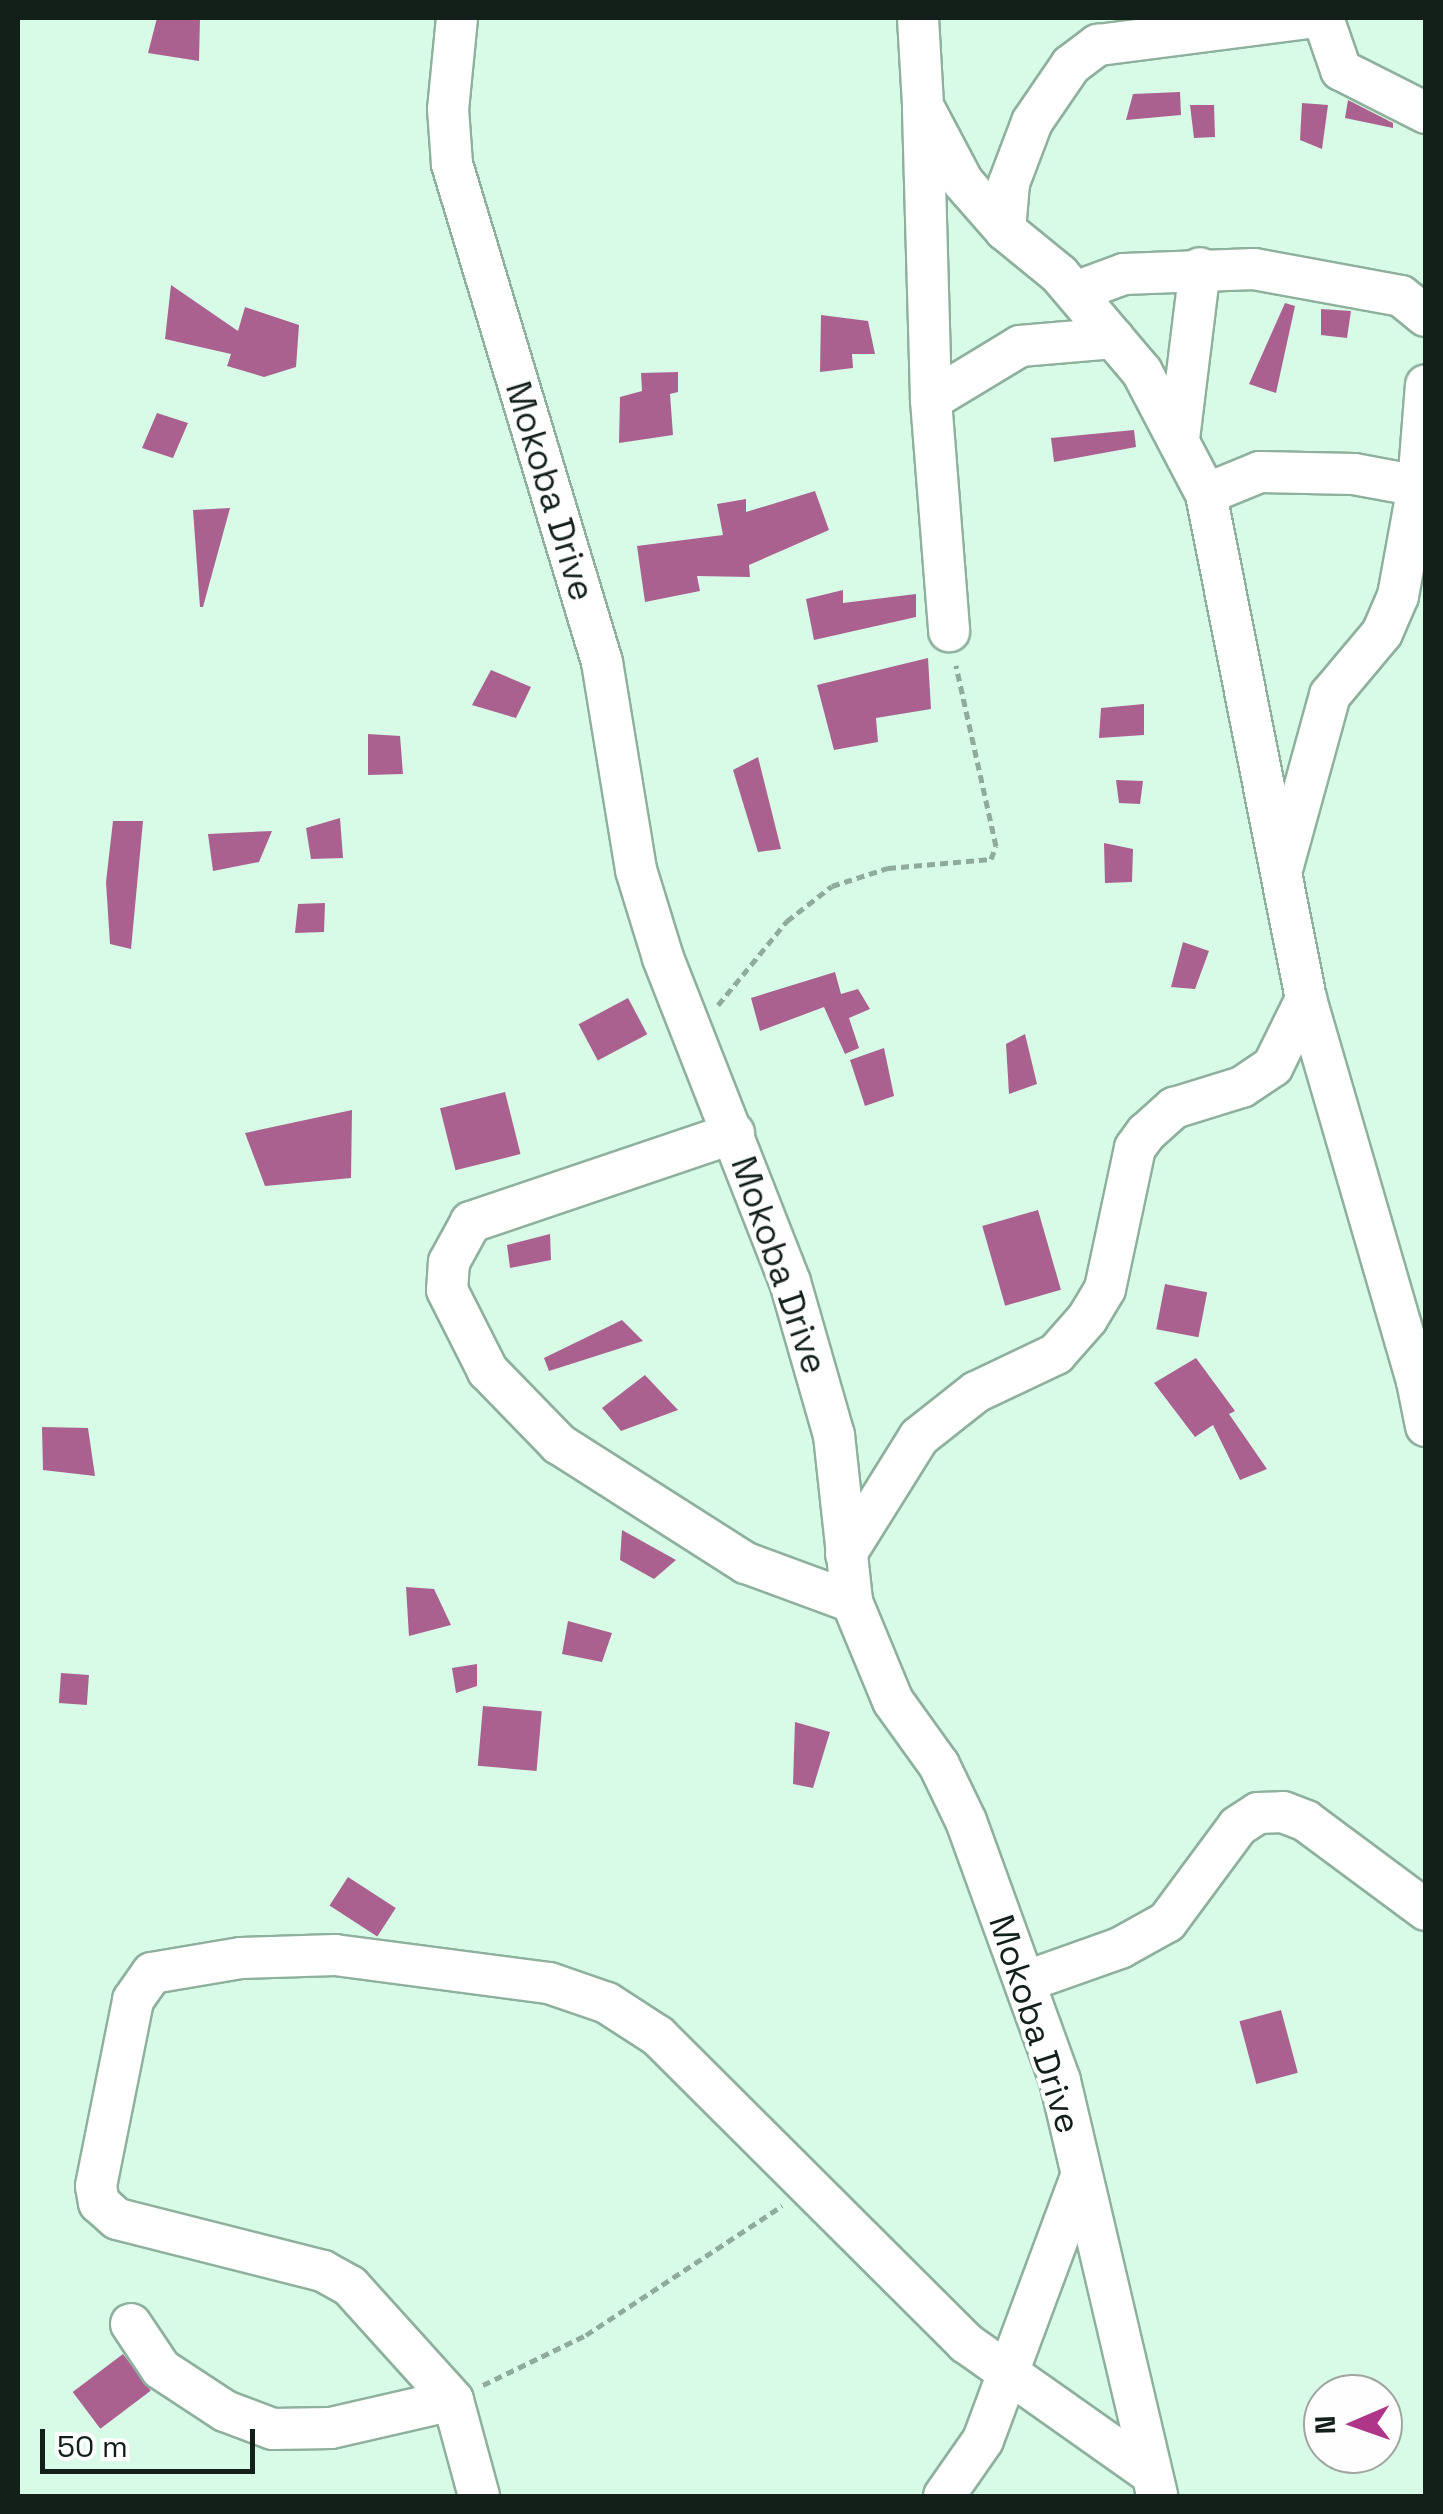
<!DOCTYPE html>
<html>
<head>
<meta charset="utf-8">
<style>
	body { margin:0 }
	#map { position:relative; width:1443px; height:2514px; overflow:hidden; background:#d7fbe7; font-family:"Space Grotesk",sans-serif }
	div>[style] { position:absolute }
	.building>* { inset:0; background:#aa618f; transform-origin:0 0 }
	.path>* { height:5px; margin-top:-2.5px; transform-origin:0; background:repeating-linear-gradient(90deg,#8fab9c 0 8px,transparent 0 13px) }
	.roads { filter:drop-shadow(2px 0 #8eb09d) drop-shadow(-2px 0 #8eb09d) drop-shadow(0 2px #8eb09d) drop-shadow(0 -2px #8eb09d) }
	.minor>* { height:40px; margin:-20px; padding:0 20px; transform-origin:20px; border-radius:20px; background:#fff }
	span { translate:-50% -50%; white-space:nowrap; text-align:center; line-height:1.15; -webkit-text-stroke:8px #fefefe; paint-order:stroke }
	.street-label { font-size:35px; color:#132019 }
	.frame { position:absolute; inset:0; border:20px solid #132019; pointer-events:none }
	.north { position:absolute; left:1303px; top:2374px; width:100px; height:100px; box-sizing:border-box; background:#fefefe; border:2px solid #a0a5a2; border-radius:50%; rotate:268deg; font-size:28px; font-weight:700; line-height:40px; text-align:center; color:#132019 }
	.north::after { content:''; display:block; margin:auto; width:35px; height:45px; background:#af3588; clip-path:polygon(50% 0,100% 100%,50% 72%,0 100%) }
	.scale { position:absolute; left:40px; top:2429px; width:215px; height:45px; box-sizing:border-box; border:5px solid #132019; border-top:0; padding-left:12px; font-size:30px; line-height:35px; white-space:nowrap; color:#132019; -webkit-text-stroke:8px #fefefe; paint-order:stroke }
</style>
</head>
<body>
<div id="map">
	<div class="building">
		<i style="clip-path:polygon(157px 18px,200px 18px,199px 61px,148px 53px)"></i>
		<i style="clip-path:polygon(1180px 92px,1181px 115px,1126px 120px,1133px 94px)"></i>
		<i style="clip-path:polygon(1348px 100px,1393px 123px,1393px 128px,1345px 118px)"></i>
		<i style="clip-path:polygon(1302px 103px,1328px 105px,1322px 149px,1300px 140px)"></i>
		<i style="clip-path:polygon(1190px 105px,1214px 105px,1215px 137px,1194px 138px)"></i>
		<i style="clip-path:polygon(171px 285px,238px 331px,245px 307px,299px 325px,296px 367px,264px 377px,227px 366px,231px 354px,165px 339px)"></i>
		<i style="clip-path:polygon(1285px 303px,1295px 306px,1276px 393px,1249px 384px)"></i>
		<i style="clip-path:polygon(1321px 309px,1351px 311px,1347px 338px,1321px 335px)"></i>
		<i style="clip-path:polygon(821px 315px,868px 321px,875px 354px,852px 354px,853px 368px,820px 372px)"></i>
		<i style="clip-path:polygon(678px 372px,678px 392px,670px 394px,673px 435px,619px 443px,620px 397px,642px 391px,641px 373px)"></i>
		<i style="clip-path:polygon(157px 413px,188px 423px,173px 458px,142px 448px)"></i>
		<i style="clip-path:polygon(1134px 430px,1136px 447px,1054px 462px,1051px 438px)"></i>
		<i style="clip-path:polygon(815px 491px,829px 530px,749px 565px,750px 577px,697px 576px,700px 591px,645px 602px,637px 546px,723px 535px,717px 504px,746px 499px,746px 512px)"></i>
		<i style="clip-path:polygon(230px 508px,203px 607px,200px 607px,193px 510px)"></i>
		<i style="clip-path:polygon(843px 590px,843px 603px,916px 594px,916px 617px,814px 640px,806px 599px)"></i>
		<i style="clip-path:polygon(928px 658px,931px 709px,876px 718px,878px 742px,834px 750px,817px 685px)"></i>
		<i style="clip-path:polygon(491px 670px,531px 687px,516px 718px,472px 705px)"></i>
		<i style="clip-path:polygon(1144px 704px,1144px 735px,1099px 738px,1101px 708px)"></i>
		<i style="clip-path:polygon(368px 734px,400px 736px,403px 774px,368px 775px)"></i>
		<i style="clip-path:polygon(758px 757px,781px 849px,758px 852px,733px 770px)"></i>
		<i style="clip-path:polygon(1116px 780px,1143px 781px,1140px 804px,1119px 803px)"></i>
		<i style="clip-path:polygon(340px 818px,343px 858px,311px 859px,306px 828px)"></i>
		<i style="clip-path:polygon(113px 821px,143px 821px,131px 949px,110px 944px,106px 882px)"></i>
		<i style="clip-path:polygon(272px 831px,259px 862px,213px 871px,208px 834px)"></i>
		<i style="clip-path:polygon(1104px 843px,1133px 849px,1132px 882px,1105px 883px)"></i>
		<i style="clip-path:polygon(325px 903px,324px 932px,295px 933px,298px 904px)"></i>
		<i style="clip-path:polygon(1183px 942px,1209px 951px,1195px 989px,1171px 987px)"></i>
		<i style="clip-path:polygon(835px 972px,841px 994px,858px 989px,870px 1009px,849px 1018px,859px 1048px,845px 1054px,824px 1007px,760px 1031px,751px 998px)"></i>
		<i style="left:628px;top:998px;width:41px;height:56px;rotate:62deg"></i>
		<i style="clip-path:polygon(1025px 1034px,1037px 1084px,1009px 1094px,1006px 1044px)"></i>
		<i style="clip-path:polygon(884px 1048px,894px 1096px,865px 1106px,850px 1060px)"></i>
		<i style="left:505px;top:1092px;width:64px;height:67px;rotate:76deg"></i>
		<i style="clip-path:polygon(352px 1110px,351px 1178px,265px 1186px,245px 1133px)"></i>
		<i style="left:1038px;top:1210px;width:83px;height:58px;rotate:74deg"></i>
		<i style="clip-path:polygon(550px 1234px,551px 1260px,510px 1268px,507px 1245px)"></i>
		<i style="left:1165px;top:1284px;width:43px;height:46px;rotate:11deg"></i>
		<i style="clip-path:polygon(622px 1320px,643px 1341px,549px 1371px,544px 1358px)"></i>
		<i style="clip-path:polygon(1196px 1358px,1235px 1411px,1229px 1414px,1267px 1469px,1240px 1480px,1213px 1425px,1195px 1437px,1154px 1383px)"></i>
		<i style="clip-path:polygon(645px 1375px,678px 1410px,621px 1431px,602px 1408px)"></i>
		<i style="clip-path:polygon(42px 1427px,88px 1428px,95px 1476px,43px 1470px)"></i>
		<i style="clip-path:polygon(622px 1530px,676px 1560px,654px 1579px,620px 1560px)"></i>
		<i style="clip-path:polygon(406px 1587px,434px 1589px,451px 1625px,409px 1636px)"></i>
		<i style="clip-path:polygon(568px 1621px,612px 1633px,602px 1662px,562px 1654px)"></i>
		<i style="clip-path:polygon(477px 1664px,477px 1686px,456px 1693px,452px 1668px)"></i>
		<i style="left:61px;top:1673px;width:28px;height:30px;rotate:4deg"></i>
		<i style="left:483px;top:1706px;width:59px;height:60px;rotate:5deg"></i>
		<i style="clip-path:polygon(795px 1722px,830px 1732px,813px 1788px,793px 1784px)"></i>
		<i style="left:348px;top:1877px;width:57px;height:34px;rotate:33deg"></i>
		<i style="left:1281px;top:2010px;width:65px;height:43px;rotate:75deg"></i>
		<i style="left:123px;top:2354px;width:46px;height:63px;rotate:53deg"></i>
	</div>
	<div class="path">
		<i style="left:718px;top:1005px;width:109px;rotate:-50.6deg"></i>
		<i style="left:787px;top:921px;width:57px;rotate:-37.9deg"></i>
		<i style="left:832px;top:886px;width:59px;rotate:-17.8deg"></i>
		<i style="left:888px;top:868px;width:103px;rotate:-5deg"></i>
		<i style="left:991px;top:859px;width:14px;rotate:-69deg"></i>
		<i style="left:996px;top:846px;width:185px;rotate:-102.5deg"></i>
		<i style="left:483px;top:2385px;width:114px;rotate:-25.9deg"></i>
		<i style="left:586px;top:2335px;width:235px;rotate:-33.4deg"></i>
	</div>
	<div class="roads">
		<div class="minor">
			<i style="left:457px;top:18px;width:91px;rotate:95.6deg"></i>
			<i style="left:448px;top:109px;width:55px;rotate:85.8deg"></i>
			<i style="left:452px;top:164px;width:520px;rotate:73.24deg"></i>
			<i style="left:602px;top:662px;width:211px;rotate:80.7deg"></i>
			<i style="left:636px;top:870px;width:92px;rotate:72.9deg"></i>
			<i style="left:663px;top:958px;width:348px;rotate:68.6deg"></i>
			<i style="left:790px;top:1282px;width:159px;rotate:74deg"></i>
			<i style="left:834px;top:1435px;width:168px;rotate:83.8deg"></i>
			<i style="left:852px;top:1602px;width:107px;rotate:67.5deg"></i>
			<i style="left:893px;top:1701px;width:79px;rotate:54.3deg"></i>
			<i style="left:939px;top:1765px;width:62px;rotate:64.3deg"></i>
			<i style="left:966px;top:1821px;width:276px;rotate:70.1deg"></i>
			<i style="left:1060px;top:2081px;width:426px;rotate:76.8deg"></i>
			<i style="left:918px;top:18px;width:88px;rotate:86.7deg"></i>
			<i style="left:923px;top:106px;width:86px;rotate:62.2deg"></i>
			<i style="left:963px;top:182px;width:64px;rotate:48.8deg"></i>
			<i style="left:1005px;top:230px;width:70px;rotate:39.2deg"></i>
			<i style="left:1059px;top:274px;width:128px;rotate:49.7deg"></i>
			<i style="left:1142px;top:372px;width:138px;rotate:62.3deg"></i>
			<i style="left:1206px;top:494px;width:515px;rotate:78.8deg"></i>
			<i style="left:1306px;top:999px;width:398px;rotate:73.8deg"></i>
			<i style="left:1323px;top:18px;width:55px;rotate:70.9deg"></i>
			<i style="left:1341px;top:70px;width:95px;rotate:26.8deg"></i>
			<i style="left:923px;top:111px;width:289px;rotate:88.4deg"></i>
			<i style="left:931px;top:400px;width:232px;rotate:85.5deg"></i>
			<i style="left:1005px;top:230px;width:47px;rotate:-85.1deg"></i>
			<i style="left:1009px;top:183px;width:65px;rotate:-69.3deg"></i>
			<i style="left:1032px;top:122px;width:69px;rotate:-55.6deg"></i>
			<i style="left:1071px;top:65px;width:34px;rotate:-37deg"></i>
			<i style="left:1098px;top:45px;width:214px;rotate:-7.3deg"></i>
			<i style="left:1075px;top:292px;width:52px;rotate:-20.2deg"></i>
			<i style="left:1124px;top:274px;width:130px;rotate:-2.2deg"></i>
			<i style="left:1254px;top:269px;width:149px;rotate:10.4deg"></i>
			<i style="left:1401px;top:296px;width:32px;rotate:39deg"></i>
			<i style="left:931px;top:400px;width:104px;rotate:-31.2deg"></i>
			<i style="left:1020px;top:346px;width:94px;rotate:-4.9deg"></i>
			<i style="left:1179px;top:439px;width:172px;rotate:-83deg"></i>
			<i style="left:1418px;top:486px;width:101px;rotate:-85.5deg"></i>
			<i style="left:1206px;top:494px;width:58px;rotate:-22.2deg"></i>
			<i style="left:1260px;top:472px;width:94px;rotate:1.2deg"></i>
			<i style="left:1354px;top:474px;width:65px;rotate:10.6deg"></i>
			<i style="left:1418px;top:486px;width:112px;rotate:100.3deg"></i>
			<i style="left:1398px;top:596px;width:40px;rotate:113.4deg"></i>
			<i style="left:1382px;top:633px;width:81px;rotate:130deg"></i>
			<i style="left:1330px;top:695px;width:177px;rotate:105.4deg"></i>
			<i style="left:734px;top:1133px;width:278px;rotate:161.3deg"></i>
			<i style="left:471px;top:1222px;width:46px;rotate:118.8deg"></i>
			<i style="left:449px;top:1262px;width:28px;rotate:94deg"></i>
			<i style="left:447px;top:1290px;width:91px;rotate:63.2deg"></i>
			<i style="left:488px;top:1371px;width:102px;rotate:45.8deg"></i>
			<i style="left:559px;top:1444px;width:222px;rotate:32.5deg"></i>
			<i style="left:746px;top:1563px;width:113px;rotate:20.2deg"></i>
			<i style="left:1424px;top:1359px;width:23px;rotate:108deg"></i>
			<i style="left:1417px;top:1381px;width:46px;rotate:78.7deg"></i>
			<i style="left:846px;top:1554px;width:138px;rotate:-58deg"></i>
			<i style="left:919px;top:1437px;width:73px;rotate:-38.3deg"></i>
			<i style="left:976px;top:1392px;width:89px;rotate:-25.4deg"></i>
			<i style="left:1056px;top:1354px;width:47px;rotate:-48.5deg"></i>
			<i style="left:1087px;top:1319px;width:35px;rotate:-59deg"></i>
			<i style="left:1105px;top:1289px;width:144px;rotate:-78deg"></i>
			<i style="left:1135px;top:1148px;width:19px;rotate:-54deg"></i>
			<i style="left:1146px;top:1133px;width:38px;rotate:-42deg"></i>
			<i style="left:1174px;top:1108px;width:71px;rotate:-17.2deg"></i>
			<i style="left:1242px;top:1087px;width:37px;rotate:-34deg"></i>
			<i style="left:1273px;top:1066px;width:75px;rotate:-63.8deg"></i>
			<i style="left:1027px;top:1981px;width:99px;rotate:-19.5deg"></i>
			<i style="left:1120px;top:1948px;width:54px;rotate:-29deg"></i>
			<i style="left:1167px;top:1922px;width:119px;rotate:-53.5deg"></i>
			<i style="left:1238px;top:1826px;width:24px;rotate:-33deg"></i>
			<i style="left:1258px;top:1813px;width:25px;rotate:-2deg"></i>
			<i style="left:1283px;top:1812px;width:25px;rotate:21deg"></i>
			<i style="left:1306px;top:1821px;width:149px;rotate:36.6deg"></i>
			<i style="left:131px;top:2324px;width:54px;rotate:56.3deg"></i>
			<i style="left:161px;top:2369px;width:77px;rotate:33.3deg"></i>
			<i style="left:225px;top:2411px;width:51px;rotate:20.6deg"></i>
			<i style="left:273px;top:2429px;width:58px;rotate:-1deg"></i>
			<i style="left:331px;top:2428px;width:125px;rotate:-12.9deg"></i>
			<i style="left:479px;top:2496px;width:99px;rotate:-105.2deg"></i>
			<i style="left:453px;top:2400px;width:154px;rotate:-132.1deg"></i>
			<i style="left:350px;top:2286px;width:31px;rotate:-151deg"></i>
			<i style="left:323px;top:2271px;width:212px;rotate:-165.8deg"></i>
			<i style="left:117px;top:2219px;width:24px;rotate:-138deg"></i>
			<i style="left:99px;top:2203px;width:17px;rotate:-100deg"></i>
			<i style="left:96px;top:2186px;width:190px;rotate:-78.7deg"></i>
			<i style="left:133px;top:2000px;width:33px;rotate:-55deg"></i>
			<i style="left:152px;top:1973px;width:90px;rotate:-9.6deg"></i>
			<i style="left:241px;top:1958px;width:94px;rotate:-1.8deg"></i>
			<i style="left:335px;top:1955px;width:216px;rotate:7.5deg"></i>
			<i style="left:549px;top:1983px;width:61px;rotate:19deg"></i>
			<i style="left:607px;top:2003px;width:61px;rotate:32.9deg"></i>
			<i style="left:658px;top:2036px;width:435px;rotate:44.9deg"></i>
			<i style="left:966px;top:2343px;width:220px;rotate:35.2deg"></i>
			<i style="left:944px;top:2496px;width:68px;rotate:-55.1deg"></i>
			<i style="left:983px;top:2440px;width:282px;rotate:-69.6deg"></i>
		</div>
	</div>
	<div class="street-label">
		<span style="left:550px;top:491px;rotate:73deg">Mokoba Drive</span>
		<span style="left:779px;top:1265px;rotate:71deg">Mokoba Drive</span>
		<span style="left:1035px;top:2024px;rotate:72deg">Mokoba Drive</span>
	</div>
	<div class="frame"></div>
	<div class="north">N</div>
	<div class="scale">50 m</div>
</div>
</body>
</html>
